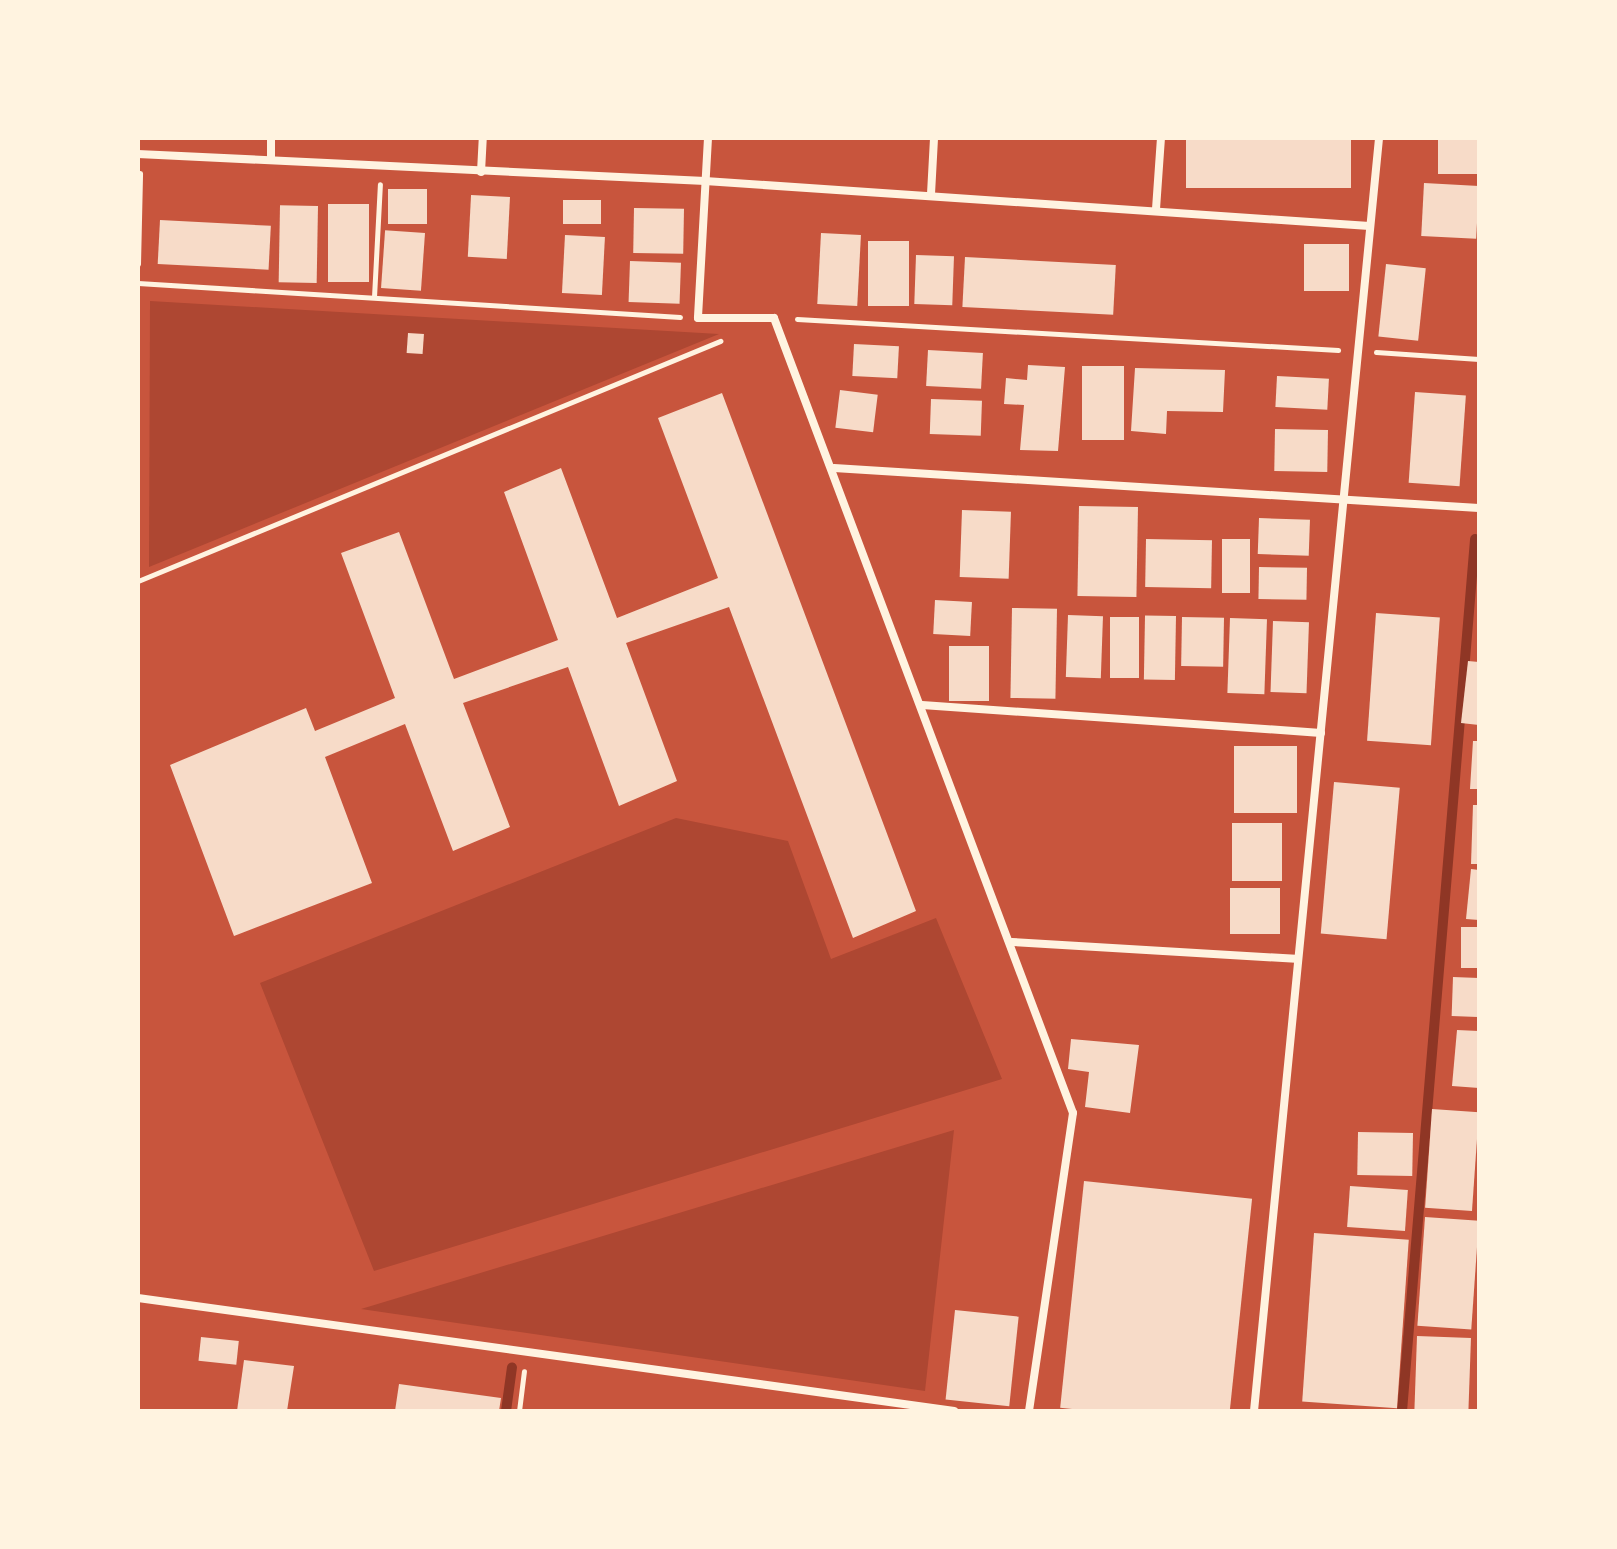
<!DOCTYPE html>
<html>
<head>
<meta charset="utf-8">
<style>
	body { margin:0 }
	#map { position:relative; width:1617px; height:1549px; overflow:hidden; background:#c8553d; font-family:"Times New Roman",serif }
	div>[style] { position:absolute }
	.green>* { inset:0; background:#ae4732 }
	.stream>* { height:10px; margin:-5px; padding:0 5px; transform-origin:5px; border-radius:5px; background:#8f3625 }
	.building>* { inset:0; background:#f7dbc8; transform-origin:0 0 }
	.path>* { height:5px; margin:-2.5px; padding:0 2.5px; transform-origin:2.5px; border-radius:2.5px; background:#fff3e0 }
	.minor>* { height:8px; margin:-4px; padding:0 4px; transform-origin:4px; border-radius:4px; background:#fff3e0 }
	span { translate:-50% -50%; white-space:nowrap; text-align:center; line-height:1.15; -webkit-text-stroke:7px #fff3e0; paint-order:stroke }
	.frame { position:absolute; inset:0; border:140px solid #fff3e0; pointer-events:none }
</style>
</head>
<body>
<div id="map">
	<div class="green">
		<i style="clip-path:polygon(150px 301px,719px 334px,149px 567px)"></i>
		<i style="clip-path:polygon(676px 818px,788px 841px,831px 959px,936px 918px,1002px 1079px,374px 1271px,260px 983px)"></i>
		<i style="clip-path:polygon(954px 1130px,925px 1391px,361px 1309px)"></i>
	</div>
	<div class="stream">
		<i style="left:506px;top:1411px;width:44px;rotate:-82.2deg"></i>
		<i style="left:1402px;top:1411px;width:875px;rotate:-85.21deg"></i>
	</div>
	<div class="building">
		<i style="left:1186px;top:138px;width:165px;height:50px"></i>
		<i style="left:1438px;top:138px;width:41px;height:36px"></i>
		<i style="left:1424px;top:183px;width:55px;height:53px;rotate:3deg"></i>
		<i style="left:427px;top:189px;width:35px;height:39px;rotate:90deg"></i>
		<i style="left:510px;top:197px;width:62px;height:39px;rotate:93deg"></i>
		<i style="left:563px;top:200px;width:38px;height:24px"></i>
		<i style="left:328px;top:204px;width:41px;height:78px"></i>
		<i style="left:318px;top:206px;width:77px;height:38px;rotate:91deg"></i>
		<i style="left:634px;top:208px;width:50px;height:45px;rotate:1deg"></i>
		<i style="left:160px;top:220px;width:111px;height:44px;rotate:3deg"></i>
		<i style="left:425px;top:233px;width:58px;height:40px;rotate:94deg"></i>
		<i style="left:821px;top:233px;width:40px;height:71px;rotate:3deg"></i>
		<i style="left:565px;top:235px;width:40px;height:58px;rotate:3deg"></i>
		<i style="left:868px;top:241px;width:41px;height:65px"></i>
		<i style="left:1304px;top:244px;width:45px;height:47px"></i>
		<i style="left:916px;top:255px;width:38px;height:49px;rotate:2deg"></i>
		<i style="left:965px;top:257px;width:151px;height:50px;rotate:3deg"></i>
		<i style="left:630px;top:261px;width:51px;height:41px;rotate:2deg"></i>
		<i style="left:1386px;top:264px;width:40px;height:73px;rotate:6deg"></i>
		<i style="left:408px;top:333px;width:16px;height:20px;rotate:4deg"></i>
		<i style="left:854px;top:344px;width:45px;height:32px;rotate:3deg"></i>
		<i style="left:928px;top:350px;width:55px;height:36px;rotate:3deg"></i>
		<i style="clip-path:polygon(1028px 365px,1065px 367px,1058px 451px,1020px 450px,1024px 405px,1004px 404px,1006px 378px,1027px 380px)"></i>
		<i style="left:1082px;top:366px;width:42px;height:74px"></i>
		<i style="clip-path:polygon(1135px 368px,1225px 370px,1223px 412px,1167px 411px,1166px 434px,1131px 431px)"></i>
		<i style="left:1277px;top:376px;width:52px;height:31px;rotate:3deg"></i>
		<i style="left:840px;top:390px;width:38px;height:38px;rotate:7deg"></i>
		<i style="left:1415px;top:392px;width:51px;height:91px;rotate:4deg"></i>
		<i style="clip-path:polygon(722px 393px,916px 911px,853px 938px,729px 607px,626px 643px,677px 781px,619px 806px,568px 667px,463px 703px,510px 827px,453px 851px,405px 724px,325px 757px,372px 883px,234px 936px,170px 765px,306px 708px,315px 731px,395px 698px,341px 553px,399px 532px,454px 679px,558px 640px,504px 492px,561px 468px,617px 618px,718px 578px,658px 418px)"></i>
		<i style="left:931px;top:399px;width:51px;height:35px;rotate:2deg"></i>
		<i style="left:1275px;top:429px;width:53px;height:42px;rotate:1deg"></i>
		<i style="left:1079px;top:506px;width:59px;height:90px;rotate:1deg"></i>
		<i style="left:962px;top:510px;width:49px;height:67px;rotate:2deg"></i>
		<i style="left:1259px;top:518px;width:51px;height:36px;rotate:2deg"></i>
		<i style="left:1146px;top:539px;width:66px;height:48px;rotate:1deg"></i>
		<i style="left:1222px;top:539px;width:28px;height:54px"></i>
		<i style="left:1259px;top:567px;width:48px;height:32px;rotate:1deg"></i>
		<i style="left:935px;top:600px;width:37px;height:34px;rotate:3deg"></i>
		<i style="left:1012px;top:608px;width:45px;height:90px;rotate:1deg"></i>
		<i style="left:1376px;top:613px;width:64px;height:128px;rotate:4deg"></i>
		<i style="left:1068px;top:615px;width:35px;height:62px;rotate:2deg"></i>
		<i style="left:1176px;top:616px;width:64px;height:31px;rotate:91deg"></i>
		<i style="left:1110px;top:617px;width:29px;height:61px"></i>
		<i style="left:1182px;top:617px;width:42px;height:49px;rotate:1deg"></i>
		<i style="left:1230px;top:618px;width:37px;height:75px;rotate:2deg"></i>
		<i style="left:1273px;top:621px;width:36px;height:71px;rotate:2deg"></i>
		<i style="left:949px;top:646px;width:40px;height:55px"></i>
		<i style="clip-path:polygon(1468px 661px,1479px 662px,1479px 725px,1461px 723px)"></i>
		<i style="clip-path:polygon(1473px 741px,1479px 741px,1479px 789px,1470px 789px)"></i>
		<i style="left:1234px;top:746px;width:63px;height:67px"></i>
		<i style="left:1334px;top:782px;width:66px;height:152px;rotate:5deg"></i>
		<i style="clip-path:polygon(1473px 805px,1479px 805px,1479px 864px,1471px 864px)"></i>
		<i style="left:1282px;top:823px;width:58px;height:50px;rotate:90deg"></i>
		<i style="clip-path:polygon(1471px 869px,1479px 870px,1479px 920px,1466px 919px)"></i>
		<i style="left:1230px;top:888px;width:50px;height:46px"></i>
		<i style="left:1461px;top:927px;width:18px;height:41px"></i>
		<i style="left:1453px;top:977px;width:26px;height:39px;rotate:2deg"></i>
		<i style="clip-path:polygon(1457px 1030px,1479px 1031px,1479px 1088px,1452px 1086px)"></i>
		<i style="clip-path:polygon(1071px 1039px,1139px 1045px,1130px 1113px,1085px 1107px,1089px 1072px,1068px 1069px)"></i>
		<i style="left:1432px;top:1109px;width:47px;height:99px;rotate:4deg"></i>
		<i style="left:1413px;top:1133px;width:43px;height:55px;rotate:91deg"></i>
		<i style="left:1084px;top:1181px;width:169px;height:228px;rotate:6deg"></i>
		<i style="left:1350px;top:1186px;width:58px;height:41px;rotate:4deg"></i>
		<i style="left:1425px;top:1217px;width:54px;height:109px;rotate:4deg"></i>
		<i style="left:1314px;top:1233px;width:95px;height:169px;rotate:4deg"></i>
		<i style="left:955px;top:1310px;width:64px;height:90px;rotate:6deg"></i>
		<i style="left:1417px;top:1336px;width:54px;height:75px;rotate:2deg"></i>
		<i style="left:201px;top:1337px;width:38px;height:24px;rotate:6deg"></i>
		<i style="clip-path:polygon(244px 1360px,294px 1366px,287px 1411px,237px 1411px)"></i>
		<i style="clip-path:polygon(399px 1384px,501px 1398px,499px 1411px,395px 1411px)"></i>
	</div>
	<div class="path">
		<i style="left:138px;top:264px;width:91px;rotate:-88.7deg"></i>
		<i style="left:138px;top:283px;width:543px;rotate:3.59deg"></i>
		<i style="left:374px;top:297px;width:113px;rotate:-87deg"></i>
		<i style="left:797px;top:319px;width:542px;rotate:3.28deg"></i>
		<i style="left:1376px;top:352px;width:103px;rotate:3.9deg"></i>
		<i style="left:138px;top:581px;width:630px;rotate:-22.41deg"></i>
		<i style="left:519px;top:1411px;width:40px;rotate:-82.9deg"></i>
	</div>
	<div class="minor">
		<i style="left:708px;top:138px;width:180px;rotate:93.2deg"></i>
		<i style="left:698px;top:318px;width:76px"></i>
		<i style="left:774px;top:318px;width:849px;rotate:69.39deg"></i>
		<i style="left:1073px;top:1113px;width:301px;rotate:98.4deg"></i>
		<i style="left:138px;top:154px;width:568px;rotate:2.73deg"></i>
		<i style="left:705px;top:181px;width:666px;rotate:3.88deg"></i>
		<i style="left:271px;top:158px;width:20px;rotate:-90deg"></i>
		<i style="left:481px;top:172px;width:34px;rotate:-87deg"></i>
		<i style="left:931px;top:194px;width:56px;rotate:-86.9deg"></i>
		<i style="left:1156px;top:209px;width:71px;rotate:-86deg"></i>
		<i style="left:834px;top:468px;width:646px;rotate:3.55deg"></i>
		<i style="left:922px;top:705px;width:400px;rotate:4deg"></i>
		<i style="left:1012px;top:942px;width:284px;rotate:3.4deg"></i>
		<i style="left:138px;top:1298px;width:824px;rotate:7.88deg"></i>
		<i style="left:1254px;top:1411px;width:1279px;rotate:-84.39deg"></i>
	</div>
	<div class="frame"></div>
</div>
</body>
</html>
